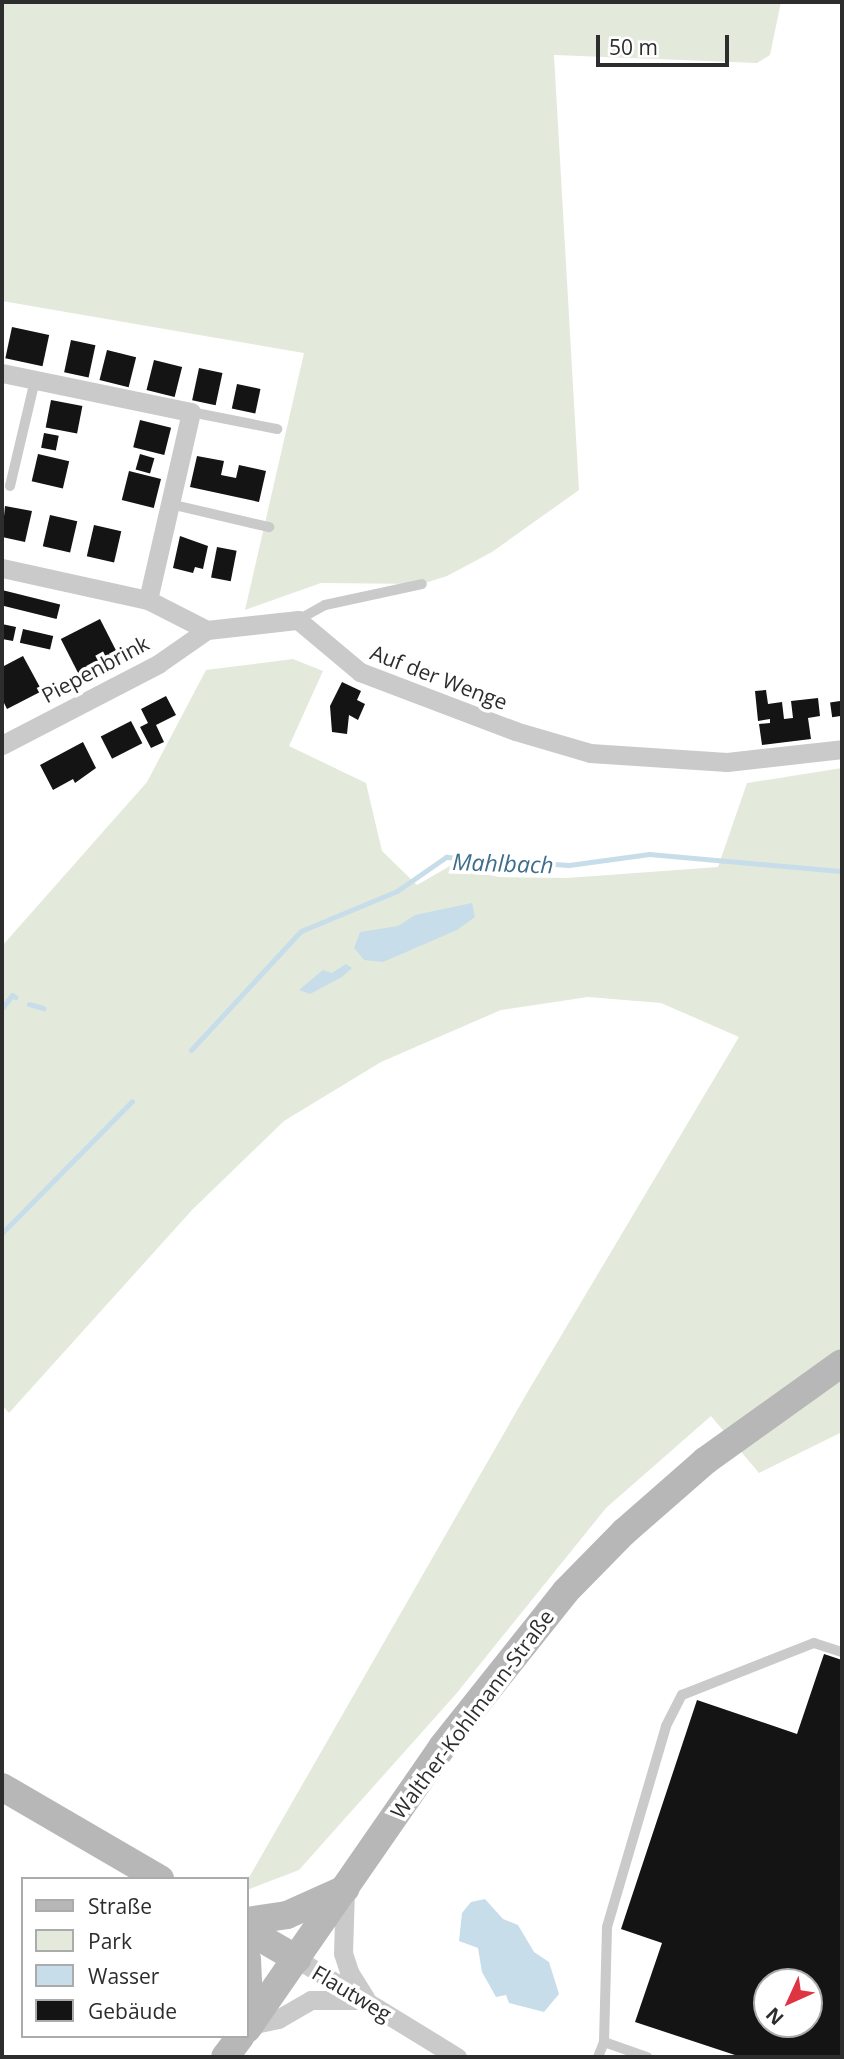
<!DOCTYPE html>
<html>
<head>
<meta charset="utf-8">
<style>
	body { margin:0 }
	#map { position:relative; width:844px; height:2059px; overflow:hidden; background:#fff; font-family:"Open Sans",sans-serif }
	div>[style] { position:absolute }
	.green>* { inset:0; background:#e3eadb }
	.water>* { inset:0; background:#c7ddea }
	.stream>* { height:5px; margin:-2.5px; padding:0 2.5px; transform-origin:2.5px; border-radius:2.5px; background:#c7ddea }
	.building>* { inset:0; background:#141414; transform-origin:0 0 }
	.lane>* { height:10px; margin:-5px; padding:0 5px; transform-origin:5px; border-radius:5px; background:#cacaca }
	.street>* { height:19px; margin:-9.5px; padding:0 9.5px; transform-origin:9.5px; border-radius:9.5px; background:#cacaca }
	.secondary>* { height:28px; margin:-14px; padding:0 14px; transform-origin:14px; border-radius:14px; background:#b7b7b7 }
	span { translate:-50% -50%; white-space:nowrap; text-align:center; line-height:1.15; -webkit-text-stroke:7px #fff; paint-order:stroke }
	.street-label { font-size:21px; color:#2d2d2d }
	.water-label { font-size:23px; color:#3e6e8c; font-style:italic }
	.frame { position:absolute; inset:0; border:4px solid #2d2d2d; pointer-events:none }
	.legend { position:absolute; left:21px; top:1877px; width:228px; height:161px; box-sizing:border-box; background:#fff; border:2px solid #ababab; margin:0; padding:9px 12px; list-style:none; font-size:21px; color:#2d2d2d }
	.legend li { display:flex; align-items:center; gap:14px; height:35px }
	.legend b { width:35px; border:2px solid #ababab }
	.north { position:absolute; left:753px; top:1968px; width:70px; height:70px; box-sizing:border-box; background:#fff; border:2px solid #ababab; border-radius:50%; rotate:225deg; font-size:19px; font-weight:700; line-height:28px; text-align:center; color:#2d2d2d }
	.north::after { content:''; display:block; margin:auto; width:24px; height:32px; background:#df3442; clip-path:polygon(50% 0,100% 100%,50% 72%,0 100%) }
	.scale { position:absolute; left:596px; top:35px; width:133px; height:32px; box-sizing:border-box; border:4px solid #2d2d2d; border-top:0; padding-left:9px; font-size:21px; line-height:24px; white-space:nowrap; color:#2d2d2d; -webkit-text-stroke:5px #fff; paint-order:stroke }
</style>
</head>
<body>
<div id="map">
	<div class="green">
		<i style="clip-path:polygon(2px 2px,781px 2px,770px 55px,757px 63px,554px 55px,579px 490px,492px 552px,447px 576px,422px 584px,321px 583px,245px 610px,304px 353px,2px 301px)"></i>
		<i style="clip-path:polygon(293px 659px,323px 671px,289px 746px,366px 783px,382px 851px,417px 885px,450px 866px,499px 877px,567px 878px,718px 867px,747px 783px,842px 768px,842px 1432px,759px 1473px,711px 1416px,606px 1508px,456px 1694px,299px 1870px,247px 1890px,247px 1881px,527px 1393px,739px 1037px,661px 1003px,588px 997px,501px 1010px,381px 1062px,284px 1121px,192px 1210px,9px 1413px,2px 1405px,2px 946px,147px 782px,206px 670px)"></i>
	</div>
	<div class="water">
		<i style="clip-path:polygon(472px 903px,475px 917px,457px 930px,383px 962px,364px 960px,354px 948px,360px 932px,398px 926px,415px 915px)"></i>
		<i style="clip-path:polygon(346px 964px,352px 968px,342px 977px,310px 994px,299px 990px,323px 970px,332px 973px)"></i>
		<i style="clip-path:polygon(485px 1899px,503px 1919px,518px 1925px,534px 1952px,549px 1962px,559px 1994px,544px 2012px,509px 2003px,506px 1995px,496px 1997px,482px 1972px,478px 1948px,459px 1941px,462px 1913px,471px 1902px)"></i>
	</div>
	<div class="stream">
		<i style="left:29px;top:1004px;width:15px;rotate:16deg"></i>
		<i style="left:2px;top:1008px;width:16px;rotate:-52deg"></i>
		<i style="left:12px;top:995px;width:4px;rotate:34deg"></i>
		<i style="left:191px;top:1050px;width:162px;rotate:-47.3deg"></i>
		<i style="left:301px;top:931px;width:104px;rotate:-22.6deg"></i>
		<i style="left:397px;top:891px;width:60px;rotate:-34.8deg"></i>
		<i style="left:446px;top:857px;width:123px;rotate:3.7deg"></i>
		<i style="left:569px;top:865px;width:81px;rotate:-7.8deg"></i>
		<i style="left:649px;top:854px;width:192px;rotate:5.1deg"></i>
		<i style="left:2px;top:1233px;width:185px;rotate:-45.4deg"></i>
	</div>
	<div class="building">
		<i style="left:12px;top:327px;width:38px;height:32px;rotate:12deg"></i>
		<i style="left:71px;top:340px;width:25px;height:33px;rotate:12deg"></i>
		<i style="left:107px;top:350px;width:30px;height:31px;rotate:14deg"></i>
		<i style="left:154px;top:360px;width:29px;height:31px;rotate:14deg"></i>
		<i style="left:199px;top:368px;width:24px;height:33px;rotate:12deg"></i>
		<i style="left:237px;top:384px;width:24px;height:25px;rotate:12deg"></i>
		<i style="left:51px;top:400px;width:32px;height:28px;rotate:11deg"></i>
		<i style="left:140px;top:420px;width:32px;height:28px;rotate:14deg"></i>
		<i style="left:44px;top:433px;width:15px;height:15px;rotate:11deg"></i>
		<i style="left:38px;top:454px;width:32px;height:28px;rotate:13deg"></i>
		<i style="left:140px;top:454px;width:15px;height:16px;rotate:16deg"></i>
		<i style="clip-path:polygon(197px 456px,224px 461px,221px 475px,236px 478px,239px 465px,266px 471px,259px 502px,190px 487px)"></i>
		<i style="left:129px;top:471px;width:33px;height:30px;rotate:14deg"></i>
		<i style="clip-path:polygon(5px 506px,32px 511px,25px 542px,2px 537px)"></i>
		<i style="left:50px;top:515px;width:28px;height:32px;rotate:13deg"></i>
		<i style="left:94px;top:525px;width:28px;height:32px;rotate:13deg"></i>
		<i style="clip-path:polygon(180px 536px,208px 546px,203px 569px,195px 567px,193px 573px,173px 568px)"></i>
		<i style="left:217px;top:547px;width:20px;height:31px;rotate:11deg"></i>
		<i style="left:2px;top:590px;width:60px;height:15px;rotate:14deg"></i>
		<i style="left:100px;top:619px;width:39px;height:44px;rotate:63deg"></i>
		<i style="clip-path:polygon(2px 624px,16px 627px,13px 641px,2px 639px)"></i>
		<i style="left:23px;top:629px;width:31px;height:14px;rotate:13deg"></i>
		<i style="clip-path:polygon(23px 656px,42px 691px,7px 709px,2px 699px,2px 667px)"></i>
		<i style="clip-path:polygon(342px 682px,361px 691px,357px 700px,365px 704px,358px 720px,349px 715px,347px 734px,332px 732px,330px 706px)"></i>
		<i style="clip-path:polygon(766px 690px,768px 704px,782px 702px,784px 719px,793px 718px,791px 701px,818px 698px,820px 716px,808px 718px,811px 739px,762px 745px,759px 724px,770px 723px,770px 719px,758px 721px,755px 691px)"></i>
		<i style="clip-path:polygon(166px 696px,176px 715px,156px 725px,164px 742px,151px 748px,140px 727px,148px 723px,141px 709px)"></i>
		<i style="left:840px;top:701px;width:15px;height:10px;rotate:82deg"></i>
		<i style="left:131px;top:721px;width:25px;height:34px;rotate:63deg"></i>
		<i style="clip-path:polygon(83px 742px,96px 768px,75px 783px,73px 779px,53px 790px,40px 765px)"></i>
		<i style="clip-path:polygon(evenodd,824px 1654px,842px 1660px,842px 2057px,741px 2057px,635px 2022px,662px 1943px,621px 1929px,697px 1700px,797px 1734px,824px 1654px,767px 1982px,809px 1982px,809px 2024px,767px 2024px,767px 1982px)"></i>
	</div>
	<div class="lane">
		<i style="left:191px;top:412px;width:88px;rotate:11.2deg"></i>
		<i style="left:10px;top:486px;width:109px;rotate:-76.7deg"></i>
		<i style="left:170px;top:504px;width:102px;rotate:13.1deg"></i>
		<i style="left:298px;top:620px;width:31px;rotate:-29deg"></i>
		<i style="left:325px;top:605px;width:99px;rotate:-12.2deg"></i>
		<i style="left:604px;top:2042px;width:46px;rotate:19.2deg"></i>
		<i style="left:598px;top:2057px;width:16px;rotate:-68deg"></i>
		<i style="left:604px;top:2042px;width:115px;rotate:-88.5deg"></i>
		<i style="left:607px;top:1927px;width:209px;rotate:-73.6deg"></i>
		<i style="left:666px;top:1726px;width:35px;rotate:-63deg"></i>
		<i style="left:682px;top:1695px;width:142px;rotate:-21.5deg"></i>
		<i style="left:814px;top:1643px;width:29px;rotate:18deg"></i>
	</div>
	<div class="street">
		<i style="left:2px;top:373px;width:193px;rotate:11.7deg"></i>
		<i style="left:191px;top:412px;width:193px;rotate:102.9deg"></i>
		<i style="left:2px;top:568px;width:149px;rotate:12.4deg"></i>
		<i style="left:148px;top:600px;width:66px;rotate:27deg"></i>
		<i style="left:207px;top:630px;width:92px;rotate:-6.3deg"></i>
		<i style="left:298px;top:620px;width:81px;rotate:40deg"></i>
		<i style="left:360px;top:672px;width:166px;rotate:20.8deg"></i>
		<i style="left:515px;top:731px;width:78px;rotate:16.3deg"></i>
		<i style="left:590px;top:753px;width:137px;rotate:3.8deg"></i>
		<i style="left:727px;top:762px;width:116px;rotate:-6.4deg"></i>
		<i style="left:2px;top:745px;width:176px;rotate:-27.4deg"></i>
		<i style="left:158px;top:664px;width:60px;rotate:-34.8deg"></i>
		<i style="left:345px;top:1890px;width:63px;rotate:91.8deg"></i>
		<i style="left:343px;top:1953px;width:20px;rotate:72deg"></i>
		<i style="left:349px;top:1972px;width:31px;rotate:58deg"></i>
		<i style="left:297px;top:1959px;width:188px;rotate:31.5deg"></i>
		<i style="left:250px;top:2025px;width:29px;rotate:-12deg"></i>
		<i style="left:278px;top:2019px;width:38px;rotate:-30deg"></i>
		<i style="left:311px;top:2000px;width:48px"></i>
	</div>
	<div class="secondary">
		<i style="left:2px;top:1787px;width:183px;rotate:30.2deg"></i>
		<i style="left:247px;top:1921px;width:40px;rotate:-8.5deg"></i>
		<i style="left:287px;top:1915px;width:64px;rotate:-24.1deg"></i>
		<i style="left:247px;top:1930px;width:58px;rotate:30.1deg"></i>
		<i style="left:247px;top:1959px;width:66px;rotate:87.4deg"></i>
		<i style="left:247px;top:2029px;width:343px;rotate:-55.3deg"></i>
		<i style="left:442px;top:1747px;width:199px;rotate:-51.5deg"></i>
		<i style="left:566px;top:1591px;width:83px;rotate:-45.5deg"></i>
		<i style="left:624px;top:1532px;width:108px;rotate:-41.2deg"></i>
		<i style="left:705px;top:1461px;width:168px;rotate:-35.6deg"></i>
		<i style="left:225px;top:2057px;width:26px;rotate:-53deg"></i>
	</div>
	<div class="street-label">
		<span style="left:95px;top:669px;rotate:-28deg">Piepenbrink</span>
		<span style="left:439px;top:677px;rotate:21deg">Auf der Wenge</span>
		<span style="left:472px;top:1714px;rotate:-53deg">Walther-Kohlmann-Straße</span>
		<span style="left:352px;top:1993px;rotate:31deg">Flautweg</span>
	</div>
	<div class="water-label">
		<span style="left:503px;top:863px;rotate:2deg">Mahlbach</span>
	</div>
	<div class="frame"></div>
	<ul class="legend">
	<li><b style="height:9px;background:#b7b7b7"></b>Straße</li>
	<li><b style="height:19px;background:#e3eadb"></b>Park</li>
	<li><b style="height:19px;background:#c7ddea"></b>Wasser</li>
	<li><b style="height:19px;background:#141414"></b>Gebäude</li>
	</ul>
	<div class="north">N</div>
	<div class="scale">50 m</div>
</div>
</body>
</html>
